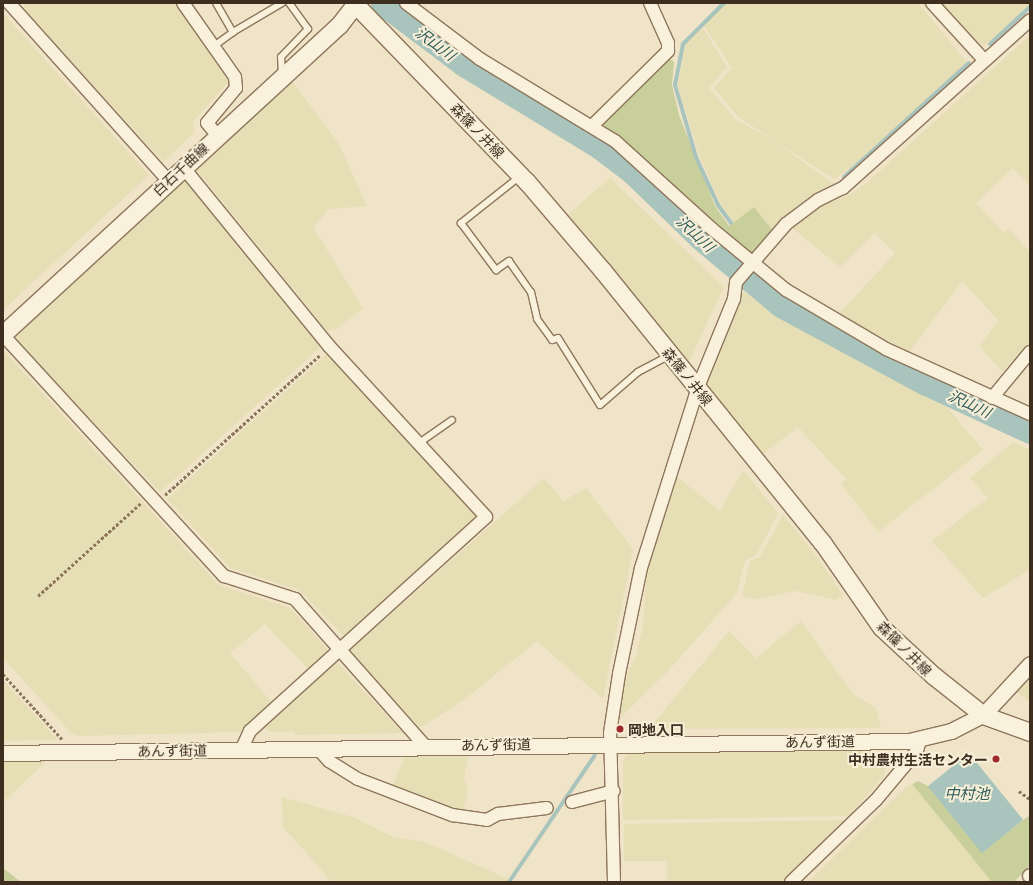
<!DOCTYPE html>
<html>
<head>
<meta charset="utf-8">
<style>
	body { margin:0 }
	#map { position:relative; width:1033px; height:885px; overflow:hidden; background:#f0e4c8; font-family:Georgia,"Noto Sans JP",serif }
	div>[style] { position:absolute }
	.farmland>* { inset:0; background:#e6deb5 }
	.green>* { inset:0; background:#c9cf9b }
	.water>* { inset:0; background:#a9c4bc; transform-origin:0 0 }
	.stream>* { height:4px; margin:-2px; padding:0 2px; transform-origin:2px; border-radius:2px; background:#a9c4bc }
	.river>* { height:25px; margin:-12.5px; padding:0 12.5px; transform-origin:12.5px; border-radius:12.5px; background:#a9c4bc }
	.path>* { height:2.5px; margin-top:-1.25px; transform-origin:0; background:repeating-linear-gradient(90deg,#8d765c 0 3px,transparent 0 5px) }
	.roads { filter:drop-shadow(1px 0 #8d765c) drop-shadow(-1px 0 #8d765c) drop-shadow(0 1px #8d765c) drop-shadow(0 -1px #8d765c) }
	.service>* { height:6px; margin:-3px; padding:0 3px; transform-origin:3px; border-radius:3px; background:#faf1dc }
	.minor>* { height:12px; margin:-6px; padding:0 6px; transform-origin:6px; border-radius:6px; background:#faf1dc }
	.tertiary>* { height:15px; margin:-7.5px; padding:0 7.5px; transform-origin:7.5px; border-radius:7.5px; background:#faf1dc }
	.secondary>* { height:17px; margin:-8.5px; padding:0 8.5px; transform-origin:8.5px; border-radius:8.5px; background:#faf1dc }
	.dots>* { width:11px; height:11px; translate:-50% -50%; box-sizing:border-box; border:2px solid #f7eed8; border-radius:50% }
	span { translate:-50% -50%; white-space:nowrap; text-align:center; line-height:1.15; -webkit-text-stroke:4px #f7eed8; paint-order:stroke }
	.street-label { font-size:14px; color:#3d2e20 }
	.poi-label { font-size:14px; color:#3d2e20; font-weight:700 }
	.left { translate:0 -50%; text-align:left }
	.right { translate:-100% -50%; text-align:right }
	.water-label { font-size:15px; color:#2f5d5a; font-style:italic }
	.frame { position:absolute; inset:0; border:4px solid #3d2e20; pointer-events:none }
</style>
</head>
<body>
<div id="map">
	<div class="farmland">
		<i style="clip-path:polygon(25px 3px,177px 3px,230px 80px,193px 122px,194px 133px,163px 162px,23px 8px)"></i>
		<i style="clip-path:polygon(727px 3px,918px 3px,967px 62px,853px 166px,834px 179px,738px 117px,714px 88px,732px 68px,703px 24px)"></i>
		<i style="clip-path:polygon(940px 3px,1030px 3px,1030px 5px,983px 47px)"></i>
		<i style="clip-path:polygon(3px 13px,149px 175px,3px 310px)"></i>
		<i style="clip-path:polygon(702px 27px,727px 67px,709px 88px,735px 119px,778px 143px,835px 185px,781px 219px,773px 231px,754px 207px,734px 223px,720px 203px,699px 155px,678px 86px,685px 45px)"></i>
		<i style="clip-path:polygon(1030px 35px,1030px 186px,1013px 168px,976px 203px,1004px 233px,1009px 229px,1030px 252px,1030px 342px,1002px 372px,980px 346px,998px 320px,962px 281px,909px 352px,839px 314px,895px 253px,875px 233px,840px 267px,791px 227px,820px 206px,851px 194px,869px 181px)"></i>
		<i style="clip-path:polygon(291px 80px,338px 142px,367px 206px,329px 209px,313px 227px,363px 308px,338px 328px,327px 331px,195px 168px)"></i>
		<i style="clip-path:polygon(610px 178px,724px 287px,689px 362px,568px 214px)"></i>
		<i style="clip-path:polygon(181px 181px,188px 181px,323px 345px,160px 492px,16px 341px,16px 335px)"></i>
		<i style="clip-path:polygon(744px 291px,794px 326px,948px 408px,983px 450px,878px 532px,841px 484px,846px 479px,798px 427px,763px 454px,705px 384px)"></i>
		<i style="clip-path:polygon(3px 350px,219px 585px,290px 608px,329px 651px,309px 670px,265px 624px,230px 653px,273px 704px,242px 732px,79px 736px,70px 732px,3px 658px)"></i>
		<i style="clip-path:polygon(329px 352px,478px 513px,478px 518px,346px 635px,342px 635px,299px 590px,230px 568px,167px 499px)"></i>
		<i style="clip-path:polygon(1013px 442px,1030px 450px,1030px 570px,983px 598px,932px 541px,988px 498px,970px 478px)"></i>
		<i style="clip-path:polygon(743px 470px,778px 513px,757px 554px,745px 561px,737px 593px,669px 670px,618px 720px,626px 676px,636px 656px,643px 626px,647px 570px,676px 476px,720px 511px)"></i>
		<i style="clip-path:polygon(544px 478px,563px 501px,586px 488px,633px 549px,603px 699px,537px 641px,465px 699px,420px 728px,349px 651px)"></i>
		<i style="clip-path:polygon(783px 515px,815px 554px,843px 595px,836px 600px,796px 591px,756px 599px,742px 596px,750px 561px,760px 557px)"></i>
		<i style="clip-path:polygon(801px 621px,854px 695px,876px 708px,881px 728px,649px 729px,729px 631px,756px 658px)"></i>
		<i style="clip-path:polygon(336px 661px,403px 733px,295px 735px,293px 732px,269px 732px,264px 728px)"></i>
		<i style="clip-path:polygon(1030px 677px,1030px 698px,1028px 700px,1015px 692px)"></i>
		<i style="clip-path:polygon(3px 680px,58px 740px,3px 741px)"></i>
		<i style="clip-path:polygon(886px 751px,884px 776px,849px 816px,623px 820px,623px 760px,628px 752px)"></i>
		<i style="clip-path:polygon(461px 752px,468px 758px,464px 778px,468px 790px,463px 812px,391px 790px,406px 753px)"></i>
		<i style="clip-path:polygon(47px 760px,36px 771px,3px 802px,3px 761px)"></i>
		<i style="clip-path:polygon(912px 784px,992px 882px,808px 882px,904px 789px)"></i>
		<i style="clip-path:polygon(282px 797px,353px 817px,393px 837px,425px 842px,508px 879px,506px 882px,332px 882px,283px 827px)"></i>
		<i style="clip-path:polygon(844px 820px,782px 882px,667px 882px,667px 861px,624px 861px,624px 824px)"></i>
	</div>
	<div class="green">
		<i style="clip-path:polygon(670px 59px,674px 62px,672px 85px,679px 115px,715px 206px,729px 226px,754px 207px,773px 231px,753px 254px,605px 128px,604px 123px)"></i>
		<i style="clip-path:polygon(918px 781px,928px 786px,982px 852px,1030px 815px,1030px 865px,1014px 882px,992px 882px,912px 784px)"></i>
		<i style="clip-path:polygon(3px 868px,21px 882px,3px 882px)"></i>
	</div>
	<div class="water">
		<i style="left:969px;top:753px;width:86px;height:53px;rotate:51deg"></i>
	</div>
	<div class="stream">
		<i style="left:724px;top:3px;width:58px;rotate:135deg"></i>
		<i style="left:683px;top:44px;width:42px;rotate:101deg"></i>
		<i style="left:675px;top:85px;width:75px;rotate:73.7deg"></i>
		<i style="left:696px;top:157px;width:53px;rotate:65.4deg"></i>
		<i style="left:718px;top:205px;width:22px;rotate:54deg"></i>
		<i style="left:990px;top:44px;width:54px;rotate:-42.8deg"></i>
		<i style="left:844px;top:177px;width:169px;rotate:-42.4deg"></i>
		<i style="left:509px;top:882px;width:153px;rotate:-55.9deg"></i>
	</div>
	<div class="river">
		<i style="left:383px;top:3px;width:101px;rotate:37deg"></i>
		<i style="left:464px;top:64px;width:158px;rotate:31.3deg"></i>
		<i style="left:599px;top:146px;width:43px;rotate:37.4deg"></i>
		<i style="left:633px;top:172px;width:95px;rotate:44.1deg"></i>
		<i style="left:701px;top:238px;width:104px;rotate:39.9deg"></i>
		<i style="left:781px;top:305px;width:165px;rotate:28.3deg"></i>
		<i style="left:926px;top:383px;width:115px;rotate:24.8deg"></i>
	</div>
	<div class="path">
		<i style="left:165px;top:495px;width:209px;rotate:-42.1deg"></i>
		<i style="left:38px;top:596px;width:139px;rotate:-42.1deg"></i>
		<i style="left:3px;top:674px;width:88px;rotate:47.8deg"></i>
		<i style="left:1019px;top:791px;width:14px;rotate:36deg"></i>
	</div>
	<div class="roads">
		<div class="service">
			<i style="left:216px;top:3px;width:34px;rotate:60deg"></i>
			<i style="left:233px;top:32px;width:57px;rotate:-30.6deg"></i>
			<i style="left:214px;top:46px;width:24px;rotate:-36deg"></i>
			<i style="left:282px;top:75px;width:18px;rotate:-93deg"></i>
			<i style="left:281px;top:57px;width:39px;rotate:-46deg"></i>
			<i style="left:308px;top:29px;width:32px;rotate:-126deg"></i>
			<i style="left:514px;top:181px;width:68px;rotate:141.6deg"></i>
			<i style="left:461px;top:223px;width:59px;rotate:53.3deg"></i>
			<i style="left:496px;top:270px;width:16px;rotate:-35deg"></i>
			<i style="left:509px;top:261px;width:38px;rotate:55deg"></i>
			<i style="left:531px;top:292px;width:28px;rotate:77deg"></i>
			<i style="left:537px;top:319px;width:26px;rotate:54deg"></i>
			<i style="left:552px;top:340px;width:6px;rotate:-18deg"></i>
			<i style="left:558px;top:338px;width:79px;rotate:57.9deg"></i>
			<i style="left:600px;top:405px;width:50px;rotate:-41deg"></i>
			<i style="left:638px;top:372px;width:36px;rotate:-28deg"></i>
			<i style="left:419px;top:443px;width:40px;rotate:-34.9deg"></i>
		</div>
		<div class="minor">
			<i style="left:9px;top:3px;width:238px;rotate:48.1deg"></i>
			<i style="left:183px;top:3px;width:90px;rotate:54.9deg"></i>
			<i style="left:235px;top:77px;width:11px;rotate:85deg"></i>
			<i style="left:236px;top:88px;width:45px;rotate:129.6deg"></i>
			<i style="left:207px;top:123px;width:16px;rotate:50deg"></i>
			<i style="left:406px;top:3px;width:93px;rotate:37.1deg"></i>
			<i style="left:480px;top:59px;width:158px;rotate:31.3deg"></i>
			<i style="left:615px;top:141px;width:131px;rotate:42.2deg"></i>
			<i style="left:712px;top:229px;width:96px;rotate:39.5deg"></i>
			<i style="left:786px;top:290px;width:116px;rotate:30.5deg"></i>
			<i style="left:886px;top:349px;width:158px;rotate:24.3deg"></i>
			<i style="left:932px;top:3px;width:77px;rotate:47.6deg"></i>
			<i style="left:592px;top:126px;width:107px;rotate:-44.6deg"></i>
			<i style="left:668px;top:51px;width:8px;rotate:-90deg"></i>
			<i style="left:668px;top:43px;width:44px;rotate:-114.2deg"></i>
			<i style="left:183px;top:167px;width:231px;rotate:50.8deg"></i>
			<i style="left:329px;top:346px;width:232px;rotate:47.4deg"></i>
			<i style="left:486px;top:517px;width:319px;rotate:137.8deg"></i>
			<i style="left:250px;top:731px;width:19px;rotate:115deg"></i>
			<i style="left:3px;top:335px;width:327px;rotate:47.5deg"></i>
			<i style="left:224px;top:576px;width:75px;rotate:17.9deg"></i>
			<i style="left:295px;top:599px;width:196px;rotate:48.5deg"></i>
			<i style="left:992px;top:398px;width:60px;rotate:-50.4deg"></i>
			<i style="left:317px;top:748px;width:18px;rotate:47deg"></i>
			<i style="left:329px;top:761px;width:34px;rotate:32deg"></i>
			<i style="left:358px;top:779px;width:101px;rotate:21deg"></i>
			<i style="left:452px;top:815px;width:35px;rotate:8deg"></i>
			<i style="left:487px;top:820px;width:13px;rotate:-29deg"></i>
			<i style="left:498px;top:814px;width:49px;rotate:-7deg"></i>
			<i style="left:572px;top:802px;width:43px;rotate:-14.7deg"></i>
			<i style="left:1029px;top:876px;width:1px;rotate:-45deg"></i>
			<i style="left:614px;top:882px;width:149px;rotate:-91.5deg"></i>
			<i style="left:610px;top:733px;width:60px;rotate:-81.3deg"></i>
			<i style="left:619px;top:674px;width:108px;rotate:-78.3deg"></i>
			<i style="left:641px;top:568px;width:190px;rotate:-72.5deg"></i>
			<i style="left:698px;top:387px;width:95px;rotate:-67.8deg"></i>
			<i style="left:734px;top:299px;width:17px;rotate:-83deg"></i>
			<i style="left:736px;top:282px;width:77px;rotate:-49.2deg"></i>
			<i style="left:786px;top:224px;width:40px;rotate:-37deg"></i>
			<i style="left:818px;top:200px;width:28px;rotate:-26deg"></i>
			<i style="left:843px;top:188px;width:251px;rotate:-41.9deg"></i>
			<i style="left:791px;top:882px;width:118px;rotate:-44deg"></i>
			<i style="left:876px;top:800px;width:64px;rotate:-50.1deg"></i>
			<i style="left:917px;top:751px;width:11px;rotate:-75deg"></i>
		</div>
		<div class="tertiary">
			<i style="left:3px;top:753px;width:906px;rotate:-0.76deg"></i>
			<i style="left:909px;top:741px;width:43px;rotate:-13.4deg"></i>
			<i style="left:951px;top:731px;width:36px;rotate:-27deg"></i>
			<i style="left:983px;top:715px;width:69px;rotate:-47.3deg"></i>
		</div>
		<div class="secondary">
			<i style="left:354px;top:3px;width:249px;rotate:46deg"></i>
			<i style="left:527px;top:182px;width:117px;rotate:49.5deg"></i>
			<i style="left:603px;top:271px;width:348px;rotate:51.1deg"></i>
			<i style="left:822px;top:542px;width:103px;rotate:55.2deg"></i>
			<i style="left:881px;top:627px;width:72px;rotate:42.8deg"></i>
			<i style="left:934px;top:676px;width:63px;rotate:38.5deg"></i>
			<i style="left:983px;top:715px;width:50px;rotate:19.9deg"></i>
			<i style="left:3px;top:334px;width:456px;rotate:-42.6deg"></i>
			<i style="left:339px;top:25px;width:28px;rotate:-52deg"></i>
		</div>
	</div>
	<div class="dots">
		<i style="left:620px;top:729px;background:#9e2a2b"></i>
		<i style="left:996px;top:759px;background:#9e2a2b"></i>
	</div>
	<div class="street-label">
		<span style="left:478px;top:130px;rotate:46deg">森篠ノ井線</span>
		<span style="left:180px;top:169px;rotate:-43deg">白石千曲線</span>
		<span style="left:688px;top:376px;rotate:51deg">森篠ノ井線</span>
		<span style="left:905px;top:648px;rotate:45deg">森篠ノ井線</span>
		<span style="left:820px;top:741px;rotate:-1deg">あんず街道</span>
		<span style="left:496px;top:744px;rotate:-1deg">あんず街道</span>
		<span style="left:172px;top:750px;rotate:-1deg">あんず街道</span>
	</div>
	<div class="poi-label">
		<span class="left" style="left:628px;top:729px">岡地入口</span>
		<span class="right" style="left:988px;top:759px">中村農村生活センター</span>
	</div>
	<div class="water-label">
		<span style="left:436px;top:43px;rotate:37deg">沢山川</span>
		<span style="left:696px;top:233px;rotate:43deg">沢山川</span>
		<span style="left:970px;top:403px;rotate:25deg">沢山川</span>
		<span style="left:967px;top:793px">中村池</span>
	</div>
	<div class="frame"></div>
</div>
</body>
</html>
